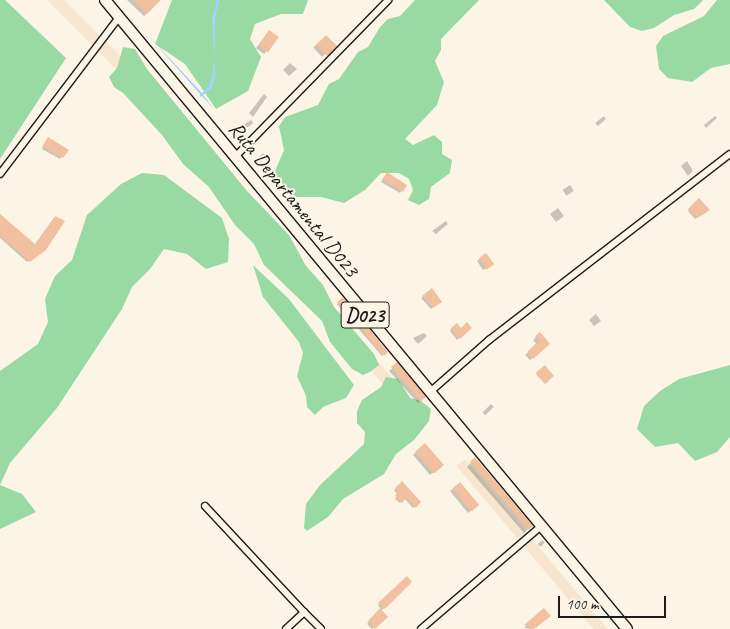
<!DOCTYPE html>
<html>
<head>
<meta charset="utf-8">
<style>
	body { margin:0 }
	#map { position:relative; width:730px; height:629px; overflow:hidden; background:#fcf5e5; font-family:Caveat,sans-serif }
	div>[style] { position:absolute }
	.built>* { inset:0; background:#f8e5d0; transform-origin:0 0 }
	.green>* { inset:0; background:#99daa4 }
	.water>* { inset:0; background:#a1d3fe }
	.shadow>* { inset:0; background:#0003; transform-origin:0 0 }
	.building>* { inset:0; background:#f0c0a0; transform-origin:0 0 }
	.roads { filter:drop-shadow(1px 0 #1c1c1c) drop-shadow(-1px 0 #1c1c1c) drop-shadow(0 1px #1c1c1c) drop-shadow(0 -1px #1c1c1c) }
	.minor>* { height:6px; margin:-3px; padding:0 3px; transform-origin:3px; border-radius:3px; background:#fcf5e5 }
	.primary>* { height:10px; margin:-5px; padding:0 5px; transform-origin:5px; border-radius:5px; background:#fcf5e5 }
	span { translate:-50% -50%; white-space:nowrap; text-align:center; line-height:1.15; -webkit-text-stroke:4px #fcf5e5; paint-order:stroke }
	.shield-label span { padding:1px 4px; background:#fcf5e5; border:1px solid; border-radius:4px; -webkit-text-stroke-width:0 }
	.shield-label { font-size:20px; color:#1c1c1c; font-weight:700 }
	.street-label { font-size:21px; color:#1c1c1c }
	.scale { position:absolute; left:558px; top:596px; width:108px; height:22px; box-sizing:border-box; border:2px solid #1c1c1c; border-top:0; padding-left:6px; font-size:15px; line-height:18px; white-space:nowrap; color:#1c1c1c; -webkit-text-stroke:4px #fcf5e5; paint-order:stroke }
</style>
</head>
<body>
<div id="map">
	<div class="built">
		<i style="clip-path:polygon(47px 0,64px 0,194px 129px,323px 298px,419px 409px,419px 426px,315px 306px,186px 138px)"></i>
		<i style="left:465px;top:459px;width:222px;height:11px;rotate:50deg"></i>
	</div>
	<div class="green">
		<i style="clip-path:polygon(0 0,5px 0,66px 58px,0 159px)"></i>
		<i style="clip-path:polygon(172px 0,308px 0,303px 14px,281px 14px,255px 24px,250px 39px,261px 57px,248px 91px,216px 109px,185px 64px,155px 44px)"></i>
		<i style="clip-path:polygon(415px 0,479px 0,441px 39px,441px 50px,435px 61px,444px 82px,437px 105px,405px 139px,413px 145px,434px 135px,442px 142px,442px 154px,452px 160px,450px 173px,431px 187px,429px 199px,419px 205px,408px 200px,413px 190px,409px 179px,399px 173px,381px 173px,365px 190px,344px 203px,321px 197px,297px 197px,287px 191px,278px 182px,275px 171px,284px 150px,279px 126px,285px 117px,318px 105px,329px 84px,339px 79px,358px 52px,368px 47px,380px 27px,388px 19px,400px 16px)"></i>
		<i style="clip-path:polygon(604px 0,703px 0,694px 9px,674px 15px,654px 28px,642px 31px,630px 27px)"></i>
		<i style="clip-path:polygon(717px 0,730px 0,730px 64px,711px 68px,692px 82px,668px 78px,659px 69px,656px 46px,663px 36px,704px 16px)"></i>
		<i style="clip-path:polygon(123px 47px,135px 49px,147px 69px,247px 191px,289px 235px,306px 266px,323px 285px,334px 307px,374px 354px,379px 365px,370px 372px,363px 375px,352px 369px,330px 342px,322px 321px,264px 265px,254px 244px,235px 225px,209px 187px,183px 164px,162px 135px,123px 93px,114px 87px,109px 77px,117px 68px)"></i>
		<i style="clip-path:polygon(142px 173px,164px 175px,222px 218px,229px 239px,228px 262px,206px 269px,187px 254px,164px 249px,150px 269px,132px 287px,122px 309px,57px 408px,10px 463px,0 485px,22px 494px,36px 512px,0 529px,0 371px,38px 344px,48px 322px,45px 299px,55px 276px,72px 260px,87px 215px,121px 184px)"></i>
		<i style="clip-path:polygon(253px 265px,289px 299px,354px 385px,346px 398px,323px 407px,315px 415px,307px 407px,306px 396px,297px 376px,303px 353px,299px 342px,263px 297px)"></i>
		<i style="clip-path:polygon(730px 365px,730px 437px,717px 452px,695px 461px,678px 443px,655px 447px,637px 429px,644px 406px,660px 391px,679px 379px)"></i>
		<i style="clip-path:polygon(386px 377px,398px 379px,410px 398px,421px 401px,431px 409px,429px 421px,414px 440px,396px 454px,384px 474px,343px 499px,328px 517px,307px 531px,304px 528px,306px 504px,320px 485px,364px 444px,365px 432px,357px 423px,357px 411px,362px 400px,381px 387px)"></i>
	</div>
	<div class="water">
		<i style="clip-path:polygon(217px 0,219px 0,215px 20px,215px 75px,212px 88px,203px 95px,215px 110px,202px 96px,200px 97px,200px 94px,147px 34px,202px 93px,209px 87px,212px 77px,215px 61px,212px 19px)"></i>
	</div>
	<div class="shadow">
		<i style="clip-path:polygon(127px 0,156px 0,158px 1px,144px 16px)"></i>
		<i style="clip-path:polygon(267px 34px,277px 38px,264px 54px,256px 48px)"></i>
		<i style="left:326px;top:36px;width:13px;height:17px;rotate:48deg"></i>
		<i style="clip-path:polygon(290px 63px,297px 69px,289px 76px,283px 70px)"></i>
		<i style="clip-path:polygon(264px 94px,267px 97px,253px 117px,249px 113px)"></i>
		<i style="clip-path:polygon(604px 116px,606px 119px,598px 126px,595px 123px)"></i>
		<i style="clip-path:polygon(715px 116px,717px 118px,706px 128px,704px 125px)"></i>
		<i style="left:251px;top:120px;width:4px;height:11px;rotate:56deg"></i>
		<i style="clip-path:polygon(47px 140px,67px 150px,60px 159px,42px 149px)"></i>
		<i style="clip-path:polygon(263px 153px,266px 158px,256px 166px,253px 162px)"></i>
		<i style="clip-path:polygon(687px 161px,693px 171px,688px 176px,681px 166px)"></i>
		<i style="clip-path:polygon(385px 176px,406px 185px,400px 193px,381px 182px)"></i>
		<i style="left:570px;top:185px;width:7px;height:9px;rotate:56deg"></i>
		<i style="clip-path:polygon(699px 200px,707px 212px,695px 219px,688px 211px)"></i>
		<i style="left:558px;top:208px;width:10px;height:10px;rotate:53deg"></i>
		<i style="clip-path:polygon(0 216px,35px 245px,45px 249px,27px 262px,0 238px)"></i>
		<i style="clip-path:polygon(446px 221px,448px 224px,436px 234px,432px 231px)"></i>
		<i style="clip-path:polygon(485px 255px,491px 266px,483px 270px,477px 261px)"></i>
		<i style="clip-path:polygon(432px 290px,438px 304px,431px 309px,421px 298px)"></i>
		<i style="clip-path:polygon(343px 299px,385px 353px,382px 356px,337px 304px)"></i>
		<i style="clip-path:polygon(596px 314px,601px 321px,594px 326px,589px 320px)"></i>
		<i style="clip-path:polygon(457px 325px,461px 330px,471px 328px,457px 340px,450px 331px)"></i>
		<i style="clip-path:polygon(424px 333px,427px 336px,418px 344px,413px 338px)"></i>
		<i style="clip-path:polygon(540px 333px,549px 344px,530px 360px,525px 355px,537px 345px,533px 340px)"></i>
		<i style="clip-path:polygon(397px 364px,424px 397px,418px 403px,389px 371px)"></i>
		<i style="left:544px;top:367px;width:13px;height:11px;rotate:45deg"></i>
		<i style="left:491px;top:404px;width:4px;height:12px;rotate:45deg"></i>
		<i style="clip-path:polygon(425px 444px,440px 467px,430px 475px,413px 455px)"></i>
		<i style="clip-path:polygon(475px 459px,531px 526px,524px 533px,467px 467px)"></i>
		<i style="clip-path:polygon(402px 483px,420px 502px,413px 508px,404px 498px,400px 503px,395px 499px,398px 495px,394px 490px)"></i>
		<i style="clip-path:polygon(453px 489px,474px 508px,468px 513px,450px 491px)"></i>
		<i style="left:542px;top:540px;width:4px;height:6px;rotate:45deg"></i>
		<i style="clip-path:polygon(407px 578px,410px 582px,381px 611px,386px 617px,372px 629px,367px 624px,381px 609px,378px 605px)"></i>
		<i style="clip-path:polygon(544px 610px,548px 617px,532px 629px,524px 628px)"></i>
	</div>
	<div class="building">
		<i style="clip-path:polygon(133px 0,161px 0,147px 14px)"></i>
		<i style="left:269px;top:30px;width:12px;height:19px;rotate:35deg"></i>
		<i style="left:326px;top:35px;width:16px;height:14px;rotate:45deg"></i>
		<i style="clip-path:polygon(48px 137px,69px 150px,63px 158px,42px 147px)"></i>
		<i style="clip-path:polygon(387px 172px,407px 185px,403px 192px,382px 180px)"></i>
		<i style="clip-path:polygon(699px 198px,710px 210px,697px 218px,688px 209px)"></i>
		<i style="clip-path:polygon(0 214px,35px 244px,55px 216px,65px 221px,46px 250px,30px 262px,0 236px)"></i>
		<i style="left:486px;top:253px;width:14px;height:9px;rotate:54deg"></i>
		<i style="clip-path:polygon(432px 288px,442px 302px,433px 308px,422px 296px)"></i>
		<i style="clip-path:polygon(343px 297px,388px 352px,384px 356px,337px 302px)"></i>
		<i style="clip-path:polygon(467px 322px,472px 328px,460px 339px,450px 329px,457px 323px,461px 328px)"></i>
		<i style="clip-path:polygon(540px 332px,550px 344px,533px 359px,527px 352px,539px 341px,535px 336px)"></i>
		<i style="clip-path:polygon(397px 362px,426px 397px,421px 401px,391px 367px)"></i>
		<i style="left:545px;top:365px;width:14px;height:12px;rotate:51deg"></i>
		<i style="left:425px;top:443px;width:29px;height:13px;rotate:49deg"></i>
		<i style="clip-path:polygon(475px 457px,533px 526px,529px 530px,470px 462px)"></i>
		<i style="clip-path:polygon(402px 481px,421px 502px,416px 508px,406px 498px,402px 503px,395px 496px,398px 492px,395px 488px)"></i>
		<i style="left:460px;top:482px;width:30px;height:10px;rotate:50deg"></i>
		<i style="clip-path:polygon(407px 576px,412px 582px,385px 609px,378px 603px)"></i>
		<i style="clip-path:polygon(380px 608px,388px 617px,375px 629px,368px 621px)"></i>
		<i style="clip-path:polygon(544px 608px,551px 616px,534px 629px,524px 625px)"></i>
	</div>
	<div class="roads">
		<div class="minor">
			<i style="left:236px;top:156px;width:218px;rotate:-45.7deg"></i>
			<i style="left:0;top:174px;width:197px;rotate:-52.8deg"></i>
			<i style="left:430px;top:392px;width:79px;rotate:-41.4deg"></i>
			<i style="left:489px;top:340px;width:304px;rotate:-37.7deg"></i>
			<i style="left:205px;top:506px;width:145px;rotate:47deg"></i>
			<i style="left:286px;top:629px;width:25px;rotate:-43deg"></i>
			<i style="left:304px;top:612px;width:24px;rotate:45deg"></i>
			<i style="left:421px;top:629px;width:158px;rotate:-40.6deg"></i>
		</div>
		<div class="primary">
			<i style="left:105px;top:0;width:817px;rotate:50.31deg"></i>
		</div>
	</div>
	<div class="shield-label">
		<span style="left:365px;top:315px">D023</span>
	</div>
	<div class="street-label">
		<span style="left:294px;top:199px;rotate:51deg">Ruta Departamental D023</span>
	</div>
	<div class="scale">100 m</div>
</div>
</body>
</html>
